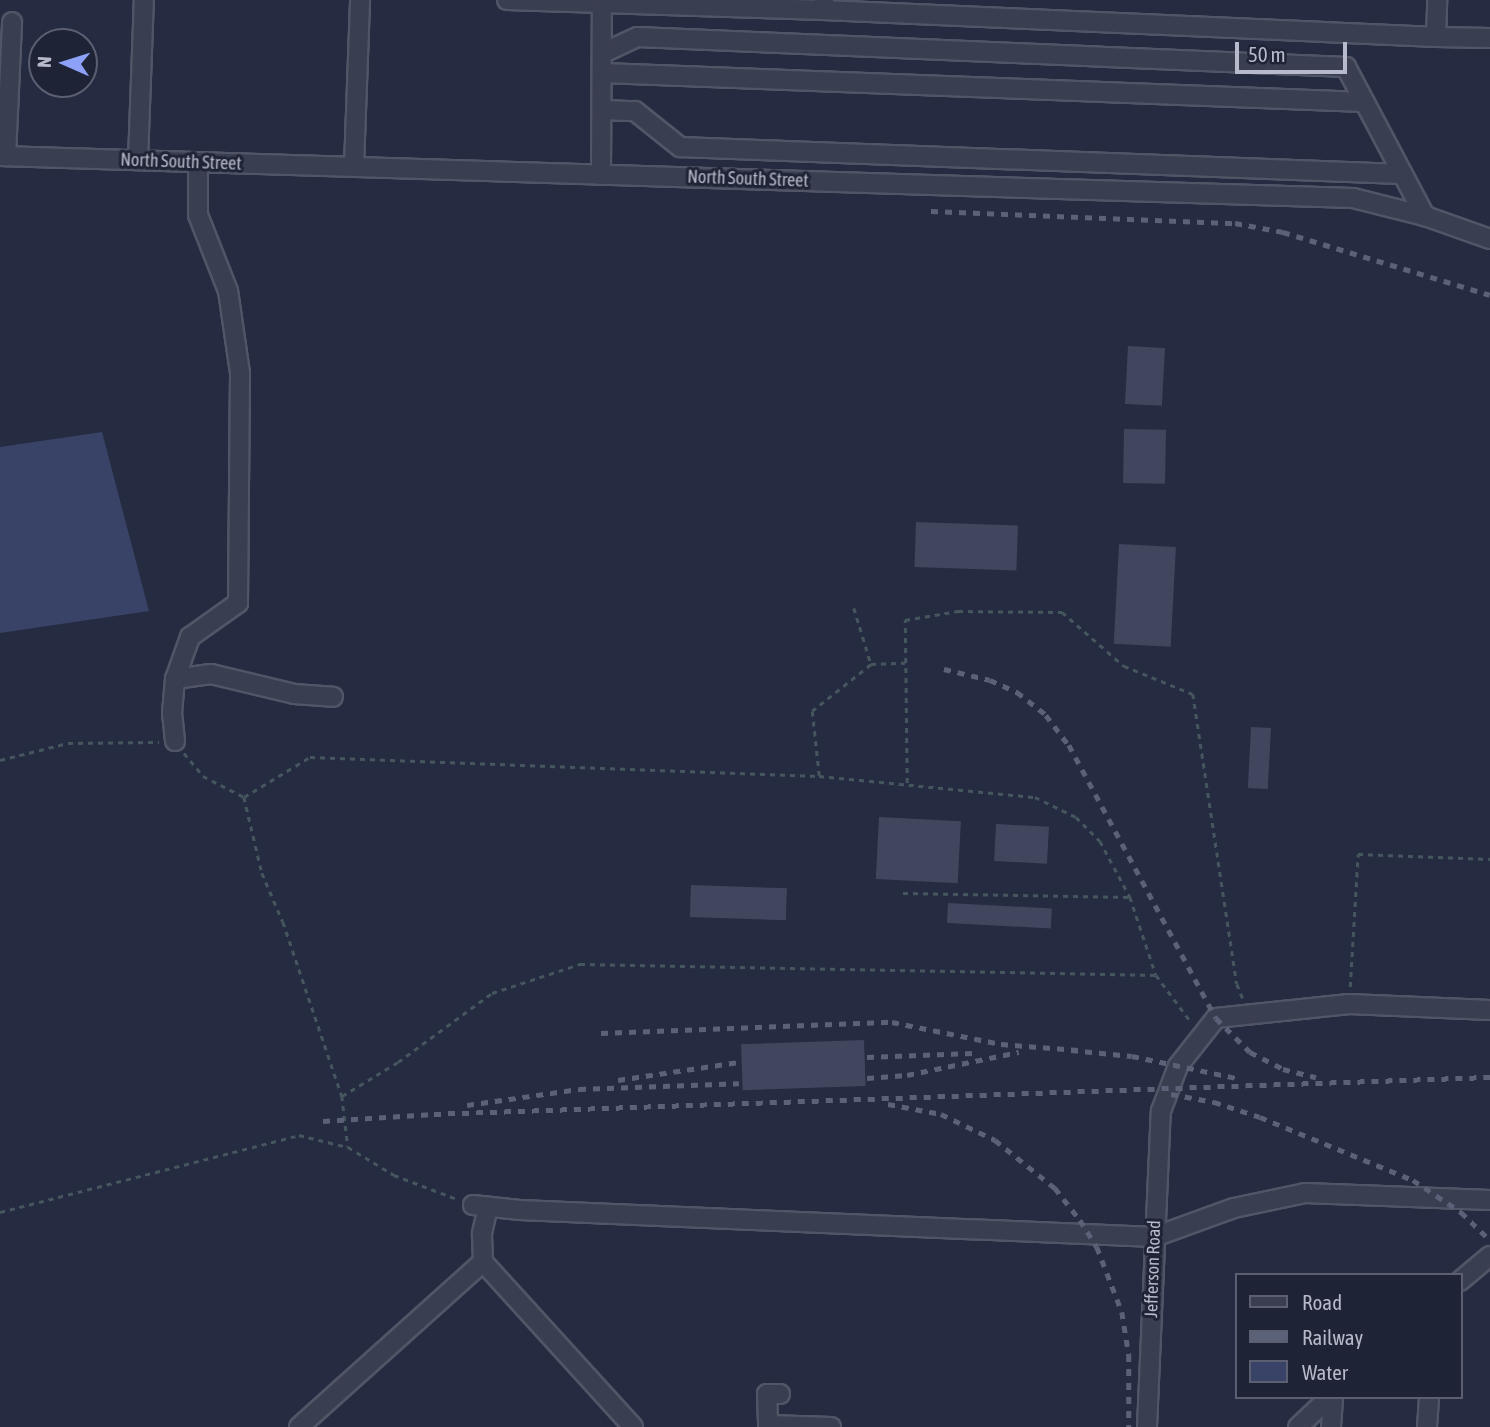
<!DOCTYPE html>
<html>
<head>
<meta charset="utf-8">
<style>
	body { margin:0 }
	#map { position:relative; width:1490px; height:1427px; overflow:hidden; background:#252b40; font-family:"Asap Condensed",sans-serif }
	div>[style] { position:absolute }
	.water>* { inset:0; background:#394367 }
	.building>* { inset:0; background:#3f465e; transform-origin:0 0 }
	.path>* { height:2.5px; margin-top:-1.25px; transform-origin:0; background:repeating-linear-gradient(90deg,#45565e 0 5px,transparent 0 10px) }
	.roads { filter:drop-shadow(2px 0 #515667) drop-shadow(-2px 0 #515667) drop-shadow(0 2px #515667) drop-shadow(0 -2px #515667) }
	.minor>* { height:18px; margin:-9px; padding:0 9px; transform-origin:9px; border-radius:9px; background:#393e50 }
	.rail>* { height:4.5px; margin-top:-2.25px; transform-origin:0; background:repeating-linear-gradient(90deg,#5b6177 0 7px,transparent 0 14px) }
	span { translate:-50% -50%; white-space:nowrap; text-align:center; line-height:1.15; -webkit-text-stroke:6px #1e2335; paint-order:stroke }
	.street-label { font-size:18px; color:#b6baca }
	.legend { position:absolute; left:1235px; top:1273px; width:228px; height:126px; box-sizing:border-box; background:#1e2335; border:2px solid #5b5f71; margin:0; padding:9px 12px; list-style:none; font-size:21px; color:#b6baca }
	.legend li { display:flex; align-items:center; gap:14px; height:35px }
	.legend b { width:35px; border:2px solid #5b5f71 }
	.north { position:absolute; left:28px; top:28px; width:70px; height:70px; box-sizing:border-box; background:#1e2335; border:2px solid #5b5f71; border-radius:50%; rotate:273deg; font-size:19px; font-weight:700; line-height:28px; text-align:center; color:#b6baca }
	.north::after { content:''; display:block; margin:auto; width:24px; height:32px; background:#8da1f8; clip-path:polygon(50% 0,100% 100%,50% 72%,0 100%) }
	.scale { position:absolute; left:1235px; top:42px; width:112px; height:32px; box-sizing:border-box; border:4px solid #b6baca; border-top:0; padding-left:9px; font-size:21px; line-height:24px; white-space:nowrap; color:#b6baca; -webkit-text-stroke:5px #1e2335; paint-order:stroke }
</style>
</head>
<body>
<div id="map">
	<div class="water">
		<i style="clip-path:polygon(102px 432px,149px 611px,0 633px,0 447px)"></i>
	</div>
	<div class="building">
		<i style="left:1128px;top:346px;width:37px;height:58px;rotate:3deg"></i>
		<i style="left:1124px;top:429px;width:42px;height:54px;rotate:1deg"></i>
		<i style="left:916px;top:522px;width:102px;height:45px;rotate:2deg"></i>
		<i style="left:1119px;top:544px;width:57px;height:100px;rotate:3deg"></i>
		<i style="left:1251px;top:727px;width:20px;height:61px;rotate:3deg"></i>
		<i style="left:879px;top:817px;width:82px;height:62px;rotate:3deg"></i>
		<i style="left:996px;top:824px;width:53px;height:37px;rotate:3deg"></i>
		<i style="left:691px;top:885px;width:96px;height:32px;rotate:2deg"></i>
		<i style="left:948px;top:903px;width:104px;height:20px;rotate:3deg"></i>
		<i style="left:864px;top:1040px;width:46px;height:123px;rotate:88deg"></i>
	</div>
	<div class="path">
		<i style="left:854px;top:608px;width:59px;rotate:73.1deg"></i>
		<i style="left:184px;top:753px;width:30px;rotate:50deg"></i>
		<i style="left:203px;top:776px;width:46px;rotate:27.1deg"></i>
		<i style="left:244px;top:797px;width:78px;rotate:76.7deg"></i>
		<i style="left:262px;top:873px;width:53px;rotate:66.8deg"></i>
		<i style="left:283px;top:922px;width:184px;rotate:71.3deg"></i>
		<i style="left:342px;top:1096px;width:51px;rotate:83.3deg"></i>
		<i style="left:348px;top:1147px;width:54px;rotate:31.3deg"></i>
		<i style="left:394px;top:1175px;width:67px;rotate:20.9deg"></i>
		<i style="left:0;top:760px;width:70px;rotate:-14deg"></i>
		<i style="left:68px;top:743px;width:91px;rotate:-0.6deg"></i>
		<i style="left:819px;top:776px;width:65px;rotate:-96.1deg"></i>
		<i style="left:812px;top:711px;width:75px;rotate:-38.5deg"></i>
		<i style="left:871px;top:664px;width:34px;rotate:-2deg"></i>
		<i style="left:907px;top:783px;width:163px;rotate:-90.7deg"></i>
		<i style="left:905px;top:620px;width:54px;rotate:-9.6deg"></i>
		<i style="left:958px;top:611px;width:104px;rotate:0.6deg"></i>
		<i style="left:1062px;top:612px;width:82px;rotate:41.1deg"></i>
		<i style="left:1124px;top:666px;width:74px;rotate:22.1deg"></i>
		<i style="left:1193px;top:694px;width:293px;rotate:81.4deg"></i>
		<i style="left:1237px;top:984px;width:16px;rotate:68deg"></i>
		<i style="left:244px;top:797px;width:77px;rotate:-31.2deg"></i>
		<i style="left:310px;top:757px;width:509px;rotate:2.14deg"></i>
		<i style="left:819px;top:776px;width:217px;rotate:5.6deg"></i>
		<i style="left:1035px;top:797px;width:46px;rotate:26deg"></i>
		<i style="left:1076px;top:817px;width:34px;rotate:45deg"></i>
		<i style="left:1100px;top:841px;width:64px;rotate:61.8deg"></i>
		<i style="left:1130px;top:897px;width:82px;rotate:71.6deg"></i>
		<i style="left:1156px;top:975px;width:59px;rotate:53.3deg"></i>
		<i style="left:903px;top:893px;width:227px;rotate:1deg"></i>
		<i style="left:1350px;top:987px;width:133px;rotate:-86.6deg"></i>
		<i style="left:1358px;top:854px;width:132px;rotate:2.2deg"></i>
		<i style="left:342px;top:1096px;width:66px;rotate:-31.3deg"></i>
		<i style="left:398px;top:1062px;width:117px;rotate:-36.3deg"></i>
		<i style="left:492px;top:993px;width:93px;rotate:-18.2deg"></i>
		<i style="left:580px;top:964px;width:576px;rotate:1.09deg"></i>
		<i style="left:0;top:1212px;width:309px;rotate:-14.4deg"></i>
		<i style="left:299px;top:1135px;width:50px;rotate:13.8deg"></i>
	</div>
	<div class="roads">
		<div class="minor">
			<i style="left:507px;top:0;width:316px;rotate:1.8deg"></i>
			<i style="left:823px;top:10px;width:10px;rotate:-84deg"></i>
			<i style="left:823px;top:10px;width:614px;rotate:2.52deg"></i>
			<i style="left:1436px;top:37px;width:37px;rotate:-88deg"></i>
			<i style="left:1436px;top:37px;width:54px;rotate:1.1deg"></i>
			<i style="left:603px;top:53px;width:38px;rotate:-25deg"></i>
			<i style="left:638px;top:37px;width:709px;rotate:2.43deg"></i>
			<i style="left:1346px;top:67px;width:169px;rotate:62.1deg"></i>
			<i style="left:603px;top:73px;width:762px;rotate:2.18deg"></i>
			<i style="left:602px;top:110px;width:33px;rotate:2deg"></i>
			<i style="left:635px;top:111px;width:58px;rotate:38.7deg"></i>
			<i style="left:680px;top:147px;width:722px;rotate:2.14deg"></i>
			<i style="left:0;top:156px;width:1354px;rotate:1.78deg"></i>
			<i style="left:1353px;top:198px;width:74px;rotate:14deg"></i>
			<i style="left:1425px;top:216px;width:69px;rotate:19.5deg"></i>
			<i style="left:6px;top:156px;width:134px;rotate:-87.4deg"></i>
			<i style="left:138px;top:160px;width:160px;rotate:-87.9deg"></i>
			<i style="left:354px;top:166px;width:166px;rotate:-87.9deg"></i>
			<i style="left:601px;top:175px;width:172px;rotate:-89.7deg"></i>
			<i style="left:175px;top:679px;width:36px;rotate:-8deg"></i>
			<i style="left:211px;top:674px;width:85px;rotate:13.5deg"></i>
			<i style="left:294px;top:694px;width:39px;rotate:4deg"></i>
			<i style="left:175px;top:741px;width:28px;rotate:-96deg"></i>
			<i style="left:172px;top:713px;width:34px;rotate:-85deg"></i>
			<i style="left:175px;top:679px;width:45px;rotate:-70.3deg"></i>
			<i style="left:190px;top:637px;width:59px;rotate:-35.3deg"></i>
			<i style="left:238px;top:603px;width:230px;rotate:-89.5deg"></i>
			<i style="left:240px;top:373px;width:83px;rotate:-98.3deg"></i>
			<i style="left:228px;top:291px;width:82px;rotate:-111.5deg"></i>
			<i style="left:198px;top:215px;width:53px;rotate:-90deg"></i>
			<i style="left:473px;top:1205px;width:47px;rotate:6.1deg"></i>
			<i style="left:520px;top:1210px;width:635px;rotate:2.44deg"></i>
			<i style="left:1154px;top:1237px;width:85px;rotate:-19.9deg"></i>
			<i style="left:1234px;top:1208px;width:73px;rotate:-11.9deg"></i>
			<i style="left:1305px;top:1193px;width:185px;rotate:2.2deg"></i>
			<i style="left:488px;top:1207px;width:28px;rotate:103deg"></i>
			<i style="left:482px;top:1234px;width:28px;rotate:88deg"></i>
			<i style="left:483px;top:1262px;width:223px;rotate:47.7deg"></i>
			<i style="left:1460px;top:1281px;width:39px;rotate:-40deg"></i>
			<i style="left:780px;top:1394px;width:13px;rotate:180deg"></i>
			<i style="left:767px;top:1394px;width:31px;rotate:88deg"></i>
			<i style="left:768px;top:1425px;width:63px;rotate:1.8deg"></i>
			<i style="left:299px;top:1427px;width:247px;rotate:-41.9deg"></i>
			<i style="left:1147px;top:1427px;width:316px;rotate:-87.5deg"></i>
			<i style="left:1161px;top:1111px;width:48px;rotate:-69.3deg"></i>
			<i style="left:1178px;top:1066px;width:61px;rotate:-51.6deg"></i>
			<i style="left:1216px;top:1018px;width:134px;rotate:-6deg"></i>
			<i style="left:1349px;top:1004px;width:141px;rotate:2.4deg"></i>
			<i style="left:1298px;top:1427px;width:44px;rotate:-43.2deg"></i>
			<i style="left:1331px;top:1427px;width:30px;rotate:-86deg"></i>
			<i style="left:1427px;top:1427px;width:30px;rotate:-86deg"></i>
		</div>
	</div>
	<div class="rail">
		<i style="left:931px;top:211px;width:304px;rotate:2.3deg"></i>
		<i style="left:1235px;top:223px;width:49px;rotate:10.6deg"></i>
		<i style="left:1283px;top:232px;width:216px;rotate:16.9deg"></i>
		<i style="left:944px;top:669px;width:47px;rotate:13.4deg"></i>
		<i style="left:990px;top:680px;width:30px;rotate:24deg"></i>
		<i style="left:1017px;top:692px;width:37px;rotate:38deg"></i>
		<i style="left:1046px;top:715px;width:38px;rotate:53deg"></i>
		<i style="left:1069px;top:745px;width:310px;rotate:61.7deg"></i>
		<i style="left:1216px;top:1018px;width:48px;rotate:45deg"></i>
		<i style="left:1250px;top:1052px;width:37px;rotate:27deg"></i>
		<i style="left:1283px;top:1069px;width:34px;rotate:14deg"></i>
		<i style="left:601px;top:1033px;width:291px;rotate:-2.2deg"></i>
		<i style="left:892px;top:1022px;width:111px;rotate:11.4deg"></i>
		<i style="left:1001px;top:1044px;width:77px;rotate:4.5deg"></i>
		<i style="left:1071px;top:1050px;width:61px;rotate:5.6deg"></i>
		<i style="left:1132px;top:1056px;width:106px;rotate:11.9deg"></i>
		<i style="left:867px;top:1057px;width:105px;rotate:-2.2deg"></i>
		<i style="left:867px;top:1078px;width:40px;rotate:-4.3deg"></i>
		<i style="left:907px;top:1075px;width:114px;rotate:-11.6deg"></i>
		<i style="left:618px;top:1080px;width:122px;rotate:-8.5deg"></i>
		<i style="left:1171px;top:1094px;width:44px;rotate:10.5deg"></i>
		<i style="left:1214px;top:1102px;width:48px;rotate:18.1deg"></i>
		<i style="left:1260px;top:1117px;width:165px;rotate:22.4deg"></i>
		<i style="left:1413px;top:1180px;width:58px;rotate:33.7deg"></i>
		<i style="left:1461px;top:1212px;width:40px;rotate:44deg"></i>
		<i style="left:888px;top:1104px;width:54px;rotate:10.7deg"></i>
		<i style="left:941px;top:1114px;width:60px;rotate:25.7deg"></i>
		<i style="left:995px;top:1140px;width:77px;rotate:38.7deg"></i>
		<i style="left:1055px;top:1188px;width:41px;rotate:52deg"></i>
		<i style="left:1080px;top:1220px;width:32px;rotate:58deg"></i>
		<i style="left:1097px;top:1247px;width:70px;rotate:69deg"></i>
		<i style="left:1122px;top:1312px;width:44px;rotate:80.8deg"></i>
		<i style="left:1129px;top:1355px;width:72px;rotate:90deg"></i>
		<i style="left:467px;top:1105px;width:113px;rotate:-8.1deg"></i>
		<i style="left:579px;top:1089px;width:160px;rotate:-2.1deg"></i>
		<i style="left:323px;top:1121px;width:111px;rotate:-3.6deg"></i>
		<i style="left:434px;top:1114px;width:1057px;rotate:-2.01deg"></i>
	</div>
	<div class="street-label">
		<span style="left:181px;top:162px;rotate:2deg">North South Street</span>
		<span style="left:748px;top:179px;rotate:2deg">North South Street</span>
		<span style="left:1153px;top:1269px;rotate:-88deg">Jefferson Road</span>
	</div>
	<ul class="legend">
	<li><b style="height:9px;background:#393e50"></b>Road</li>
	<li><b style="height:9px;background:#5b6177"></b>Railway</li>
	<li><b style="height:19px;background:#394367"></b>Water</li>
	</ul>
	<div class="north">N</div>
	<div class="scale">50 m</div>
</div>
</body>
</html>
